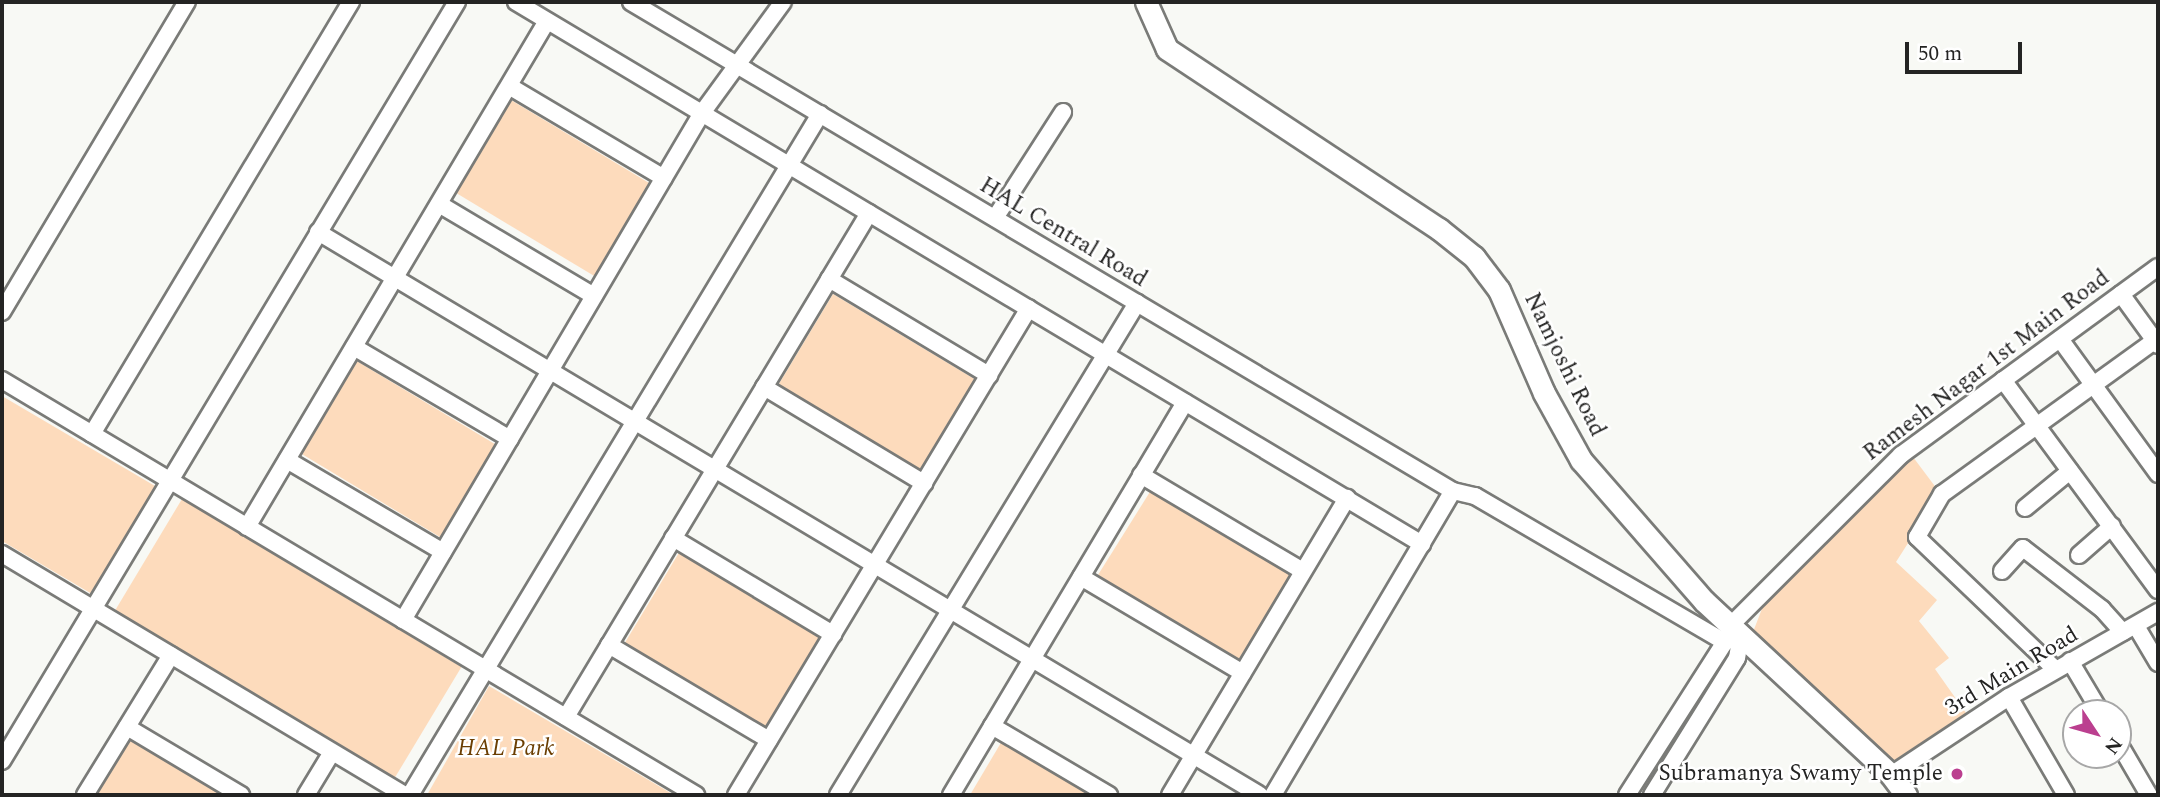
<!DOCTYPE html>
<html>
<head>
<meta charset="utf-8">
<style>
	body { margin:0 }
	#map { position:relative; width:2160px; height:797px; overflow:hidden; background:#f8f9f5; font-family:Spectral,serif }
	div>[style] { position:absolute }
	.green>* { inset:0; background:#fddbbc; transform-origin:0 0 }
	.roads { filter:drop-shadow(2px 0 #7a7b78) drop-shadow(-2px 0 #7a7b78) drop-shadow(0 2px #7a7b78) drop-shadow(0 -2px #7a7b78) }
	.minor>* { height:16px; margin:-8px; padding:0 8px; transform-origin:8px; border-radius:8px; background:#fff }
	.secondary>* { height:21px; margin:-10.5px; padding:0 10.5px; transform-origin:10.5px; border-radius:10.5px; background:#fff }
	.dots>* { width:19px; height:19px; translate:-50% -50%; box-sizing:border-box; border:4px solid #fff; border-radius:50% }
	span { translate:-50% -50%; white-space:nowrap; text-align:center; line-height:1.15; -webkit-text-stroke:5px #fff; paint-order:stroke }
	.street-label { font-size:23px; color:#242423 }
	.park-label { font-size:23px; color:#6b3e02; font-style:italic }
	.poi-label { font-size:23px; color:#242423 }
	.right { translate:-100% -50%; text-align:right }
	.frame { position:absolute; inset:0; border:4px solid #242423; pointer-events:none }
	.north { position:absolute; left:2062px; top:699px; width:70px; height:70px; box-sizing:border-box; background:#fff; border:2px solid #a7a7a7; border-radius:50%; rotate:126deg; font-size:19px; font-weight:700; line-height:28px; text-align:center; color:#242423 }
	.north::after { content:''; display:block; margin:auto; width:24px; height:32px; background:#bb3f8f; clip-path:polygon(50% 0,100% 100%,50% 72%,0 100%) }
	.scale { position:absolute; left:1905px; top:42px; width:117px; height:32px; box-sizing:border-box; border:4px solid #242423; border-top:0; padding-left:9px; font-size:21px; line-height:24px; white-space:nowrap; color:#242423; -webkit-text-stroke:5px #fff; paint-order:stroke }
</style>
</head>
<body>
<div id="map">
	<div class="green">
		<i style="left:511px;top:100px;width:165px;height:108px;rotate:31deg"></i>
		<i style="left:833px;top:294px;width:165px;height:108px;rotate:31deg"></i>
		<i style="left:355px;top:360px;width:165px;height:108px;rotate:31deg"></i>
		<i style="clip-path:polygon(2px 396px,155px 486px,92px 594px,2px 541px)"></i>
		<i style="clip-path:polygon(1913px 457px,1940px 493px,1896px 562px,1937px 600px,1919px 621px,1949px 658px,1935px 669px,1966px 713px,1963px 727px,1896px 765px,1753px 632px,1765px 601px)"></i>
		<i style="left:1153px;top:487px;width:164px;height:108px;rotate:32deg"></i>
		<i style="left:182px;top:499px;width:326px;height:130px;rotate:31deg"></i>
		<i style="left:680px;top:551px;width:165px;height:109px;rotate:31deg"></i>
		<i style="clip-path:polygon(489px 686px,674px 795px,427px 795px)"></i>
		<i style="clip-path:polygon(131px 739px,226px 795px,97px 795px)"></i>
		<i style="clip-path:polygon(1002px 741px,1094px 795px,970px 795px)"></i>
	</div>
	<div class="roads">
		<div class="minor">
			<i style="left:516px;top:2px;width:1056px;rotate:30.89deg"></i>
			<i style="left:631px;top:2px;width:956px;rotate:30.75deg"></i>
			<i style="left:1453px;top:491px;width:23px;rotate:13deg"></i>
			<i style="left:1475px;top:496px;width:290px;rotate:30.3deg"></i>
			<i style="left:509px;top:86px;width:180px;rotate:30.7deg"></i>
			<i style="left:439px;top:204px;width:180px;rotate:30.7deg"></i>
			<i style="left:995px;top:218px;width:126px;rotate:-57.3deg"></i>
			<i style="left:318px;top:232px;width:1097px;rotate:30.87deg"></i>
			<i style="left:829px;top:279px;width:187px;rotate:31deg"></i>
			<i style="left:2121px;top:294px;width:63px;rotate:54deg"></i>
			<i style="left:2px;top:312px;width:361px;rotate:-59.2deg"></i>
			<i style="left:2060px;top:339px;width:167px;rotate:54deg"></i>
			<i style="left:354px;top:347px;width:181px;rotate:30.5deg"></i>
			<i style="left:2px;top:380px;width:809px;rotate:30.88deg"></i>
			<i style="left:2003px;top:380px;width:261px;rotate:53.6deg"></i>
			<i style="left:764px;top:387px;width:187px;rotate:31deg"></i>
			<i style="left:92px;top:434px;width:504px;rotate:-59.06deg"></i>
			<i style="left:287px;top:460px;width:181px;rotate:30.5deg"></i>
			<i style="left:1141px;top:475px;width:188px;rotate:30.7deg"></i>
			<i style="left:2025px;top:508px;width:58px;rotate:-39.4deg"></i>
			<i style="left:247px;top:527px;width:588px;rotate:-59.34deg"></i>
			<i style="left:673px;top:538px;width:187px;rotate:31deg"></i>
			<i style="left:2px;top:554px;width:470px;rotate:30.9deg"></i>
			<i style="left:2079px;top:555px;width:44px;rotate:-41.3deg"></i>
			<i style="left:2002px;top:571px;width:31px;rotate:-48deg"></i>
			<i style="left:2023px;top:548px;width:100px;rotate:37.7deg"></i>
			<i style="left:2102px;top:609px;width:31px;rotate:48deg"></i>
			<i style="left:1081px;top:577px;width:188px;rotate:30.7deg"></i>
			<i style="left:403px;top:620px;width:589px;rotate:-59.47deg"></i>
			<i style="left:702px;top:113px;width:137px;rotate:-53.9deg"></i>
			<i style="left:1730px;top:626px;width:242px;rotate:-45deg"></i>
			<i style="left:1901px;top:455px;width:318px;rotate:-36.2deg"></i>
			<i style="left:2136px;top:626px;width:43px;rotate:59.3deg"></i>
			<i style="left:609px;top:645px;width:186px;rotate:30.7deg"></i>
			<i style="left:2070px;top:661px;width:61px;rotate:59.2deg"></i>
			<i style="left:2055px;top:669px;width:191px;rotate:-136.3deg"></i>
			<i style="left:1917px;top:537px;width:50px;rotate:-59.8deg"></i>
			<i style="left:1942px;top:494px;width:266px;rotate:-35.8deg"></i>
			<i style="left:2009px;top:697px;width:113px;rotate:59.8deg"></i>
			<i style="left:566px;top:717px;width:588px;rotate:-58.99deg"></i>
			<i style="left:992px;top:726px;width:136px;rotate:30.5deg"></i>
			<i style="left:127px;top:727px;width:133px;rotate:30.8deg"></i>
			<i style="left:2118px;top:742px;width:61px;rotate:59.7deg"></i>
			<i style="left:2px;top:761px;width:885px;rotate:-59.06deg"></i>
			<i style="left:1891px;top:775px;width:141px;rotate:-33.5deg"></i>
			<i style="left:2009px;top:697px;width:172px;rotate:-29.7deg"></i>
			<i style="left:85px;top:795px;width:164px;rotate:-58.4deg"></i>
			<i style="left:306px;top:795px;width:50px;rotate:-58.8deg"></i>
			<i style="left:410px;top:795px;width:795px;rotate:-58.95deg"></i>
			<i style="left:736px;top:795px;width:568px;rotate:-58.97deg"></i>
			<i style="left:838px;top:795px;width:576px;rotate:-58.71deg"></i>
			<i style="left:951px;top:795px;width:457px;rotate:-59.2deg"></i>
			<i style="left:1170px;top:795px;width:346px;rotate:-59.2deg"></i>
			<i style="left:1273px;top:795px;width:353px;rotate:-59.4deg"></i>
			<i style="left:1627px;top:795px;width:182px;rotate:-57.4deg"></i>
			<i style="left:1725px;top:642px;width:8px;rotate:-30deg"></i>
			<i style="left:1652px;top:795px;width:161px;rotate:-58.2deg"></i>
			<i style="left:1737px;top:658px;width:23px;rotate:-80deg"></i>
		</div>
		<div class="secondary">
			<i style="left:1146px;top:2px;width:51px;rotate:65.9deg"></i>
			<i style="left:1167px;top:49px;width:326px;rotate:33.5deg"></i>
			<i style="left:1439px;top:229px;width:45px;rotate:38.7deg"></i>
			<i style="left:1474px;top:257px;width:41px;rotate:52.9deg"></i>
			<i style="left:1499px;top:290px;width:112px;rotate:66.4deg"></i>
			<i style="left:1544px;top:393px;width:77px;rotate:61.1deg"></i>
			<i style="left:1581px;top:460px;width:187px;rotate:48.9deg"></i>
			<i style="left:1704px;top:601px;width:255px;rotate:42.9deg"></i>
			<i style="left:1891px;top:775px;width:25px;rotate:53deg"></i>
		</div>
	</div>
	<div class="dots">
		<i style="left:1957px;top:774px;background:#bb3f8f"></i>
	</div>
	<div class="street-label">
		<span style="left:1063px;top:233px;rotate:31deg">HAL Central Road</span>
		<span style="left:1564px;top:365px;rotate:64deg">Namjoshi Road</span>
		<span style="left:1987px;top:366px;rotate:-37deg">Ramesh Nagar 1st Main Road</span>
		<span style="left:2012px;top:672px;rotate:-31deg">3rd Main Road</span>
	</div>
	<div class="park-label">
		<span style="left:506px;top:749px">HAL Park</span>
	</div>
	<div class="poi-label">
		<span class="right" style="left:1943px;top:774px">Subramanya Swamy Temple</span>
	</div>
	<div class="frame"></div>
	<div class="north">N</div>
	<div class="scale">50 m</div>
</div>
</body>
</html>
